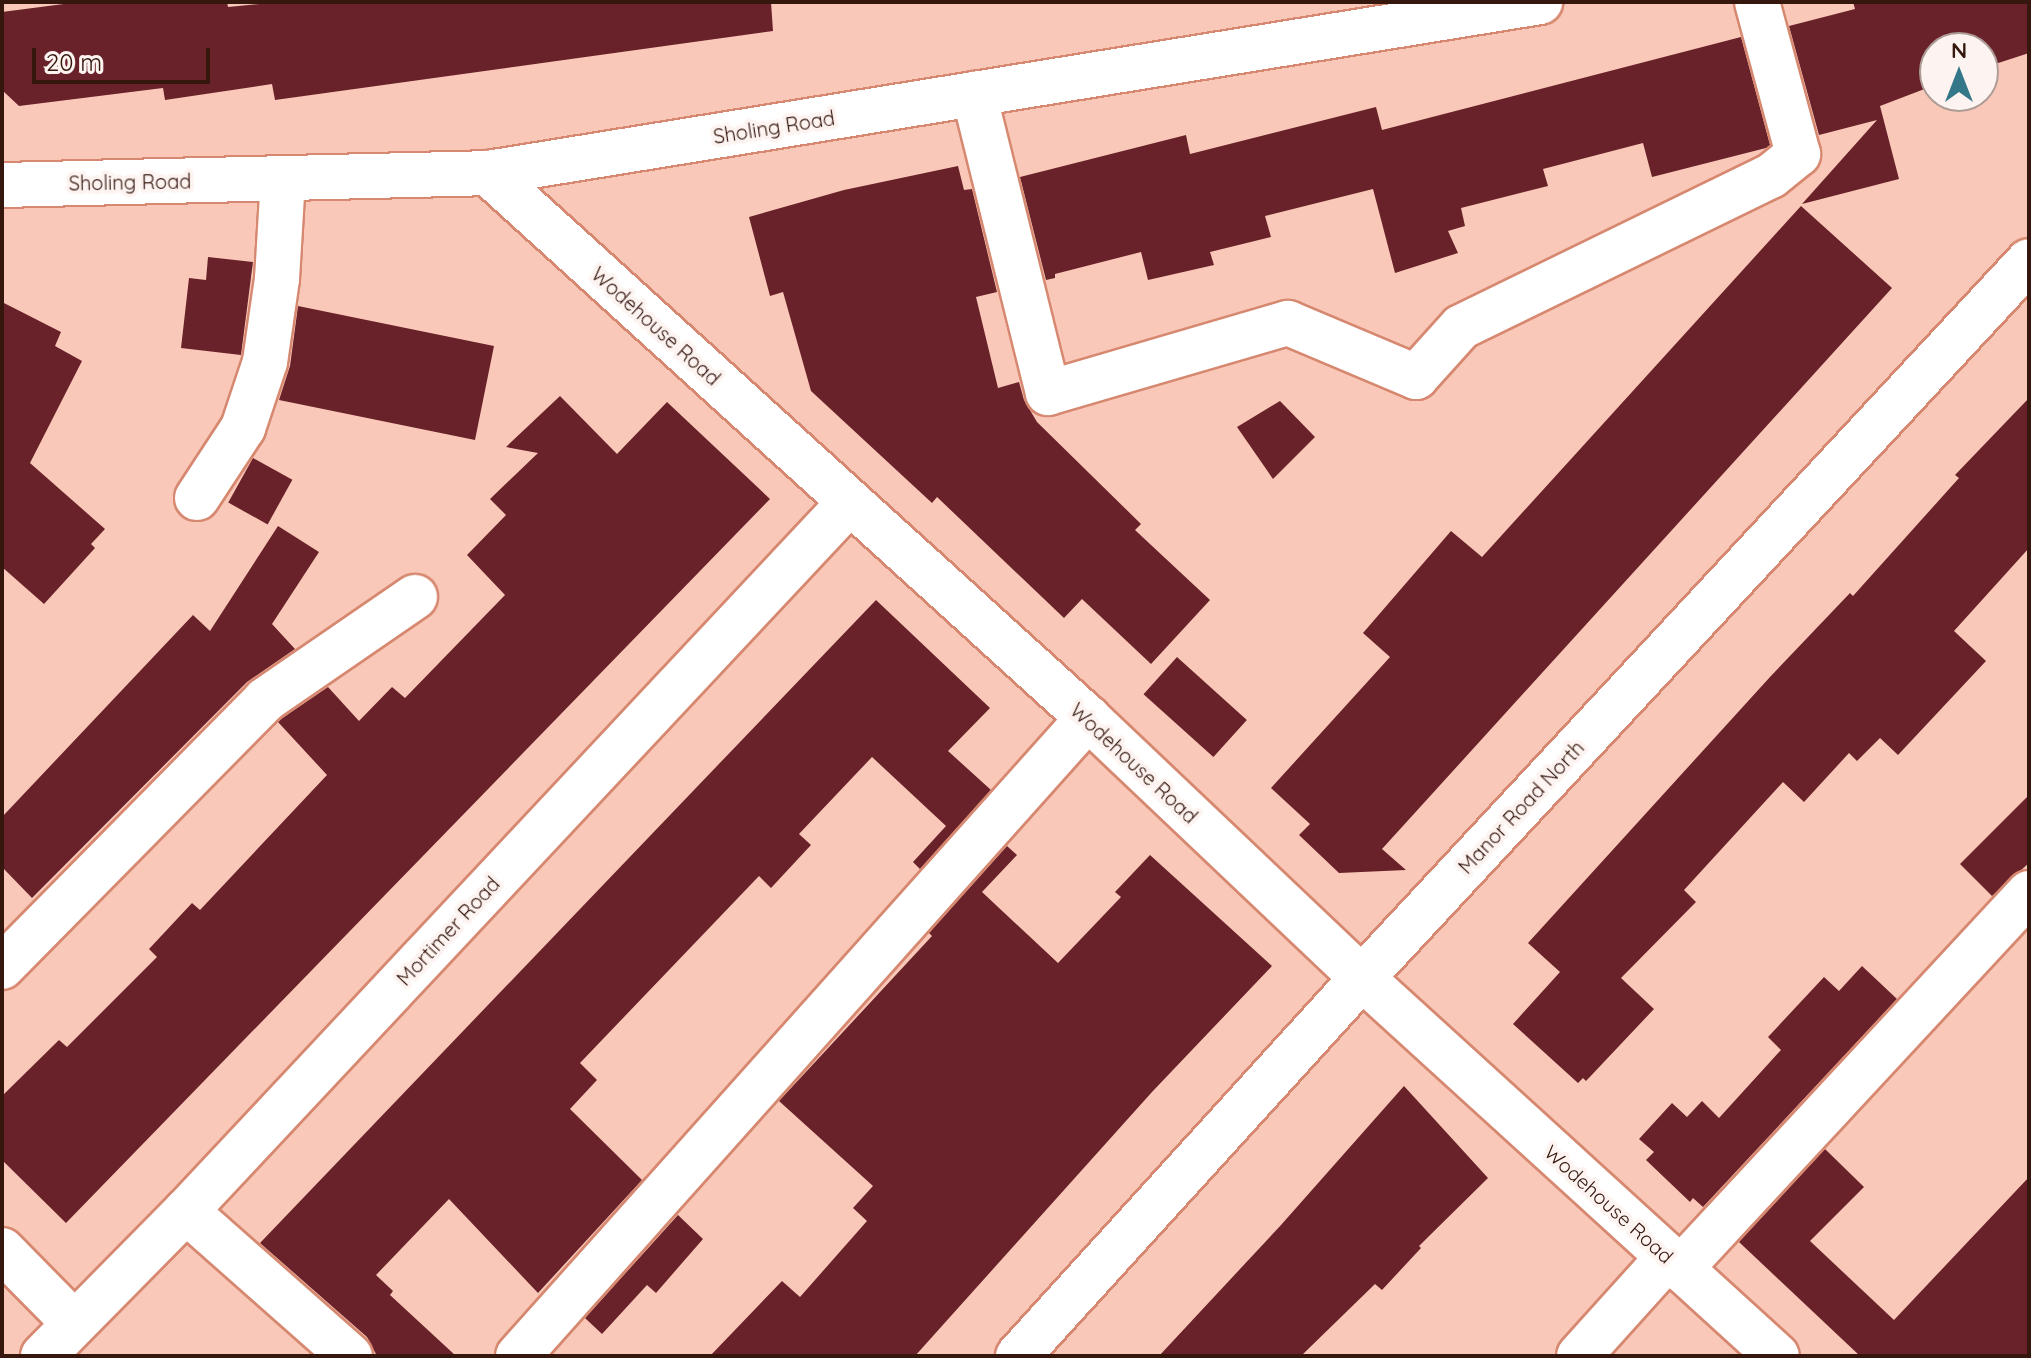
<!DOCTYPE html>
<html>
<head>
<meta charset="utf-8">
<style>
	body { margin:0 }
	#map { position:relative; width:2031px; height:1358px; overflow:hidden; background:#fac8b8; font-family:Quicksand,sans-serif }
	div>[style] { position:absolute }
	.building>* { inset:0; background:#6a222a; transform-origin:0 0 }
	.roads { filter:drop-shadow(2px 0 #d68870) drop-shadow(-2px 0 #d68870) drop-shadow(0 2px #d68870) drop-shadow(0 -2px #d68870) }
	.minor>* { height:44px; margin:-22px; padding:0 22px; transform-origin:22px; border-radius:22px; background:#fff }
	span { translate:-50% -50%; white-space:nowrap; text-align:center; line-height:1.15; -webkit-text-stroke:8px #fdf4f1; paint-order:stroke }
	.street-label { font-size:20px; color:#35170e }
	.frame { position:absolute; inset:0; border:4px solid #35170e; pointer-events:none }
	.north { position:absolute; left:1919px; top:32px; width:80px; height:80px; box-sizing:border-box; background:#fdf4f1; border:2px solid #ad9c96; border-radius:50%; rotate:0deg; font-size:22px; font-weight:700; line-height:32px; text-align:center; color:#35170e }
	.north::after { content:''; display:block; margin:auto; width:28px; height:36px; background:#347788; clip-path:polygon(50% 0,100% 100%,50% 72%,0 100%) }
	.scale { position:absolute; left:32px; top:48px; width:178px; height:36px; box-sizing:border-box; border:4px solid #35170e; border-top:0; padding-left:10px; font-size:24px; line-height:28px; white-space:nowrap; color:#35170e; -webkit-text-stroke:6px #fdf4f1; paint-order:stroke }
</style>
</head>
<body>
<div id="map">
	<div class="building">
		<i style="clip-path:polygon(79px 2px,227px 2px,228px 7px,281px 2px,771px 2px,773px 31px,275px 100px,272px 84px,165px 100px,163px 88px,19px 106px,2px 90px,2px 12px)"></i>
		<i style="clip-path:polygon(1853px 2px,2029px 2px,2029px 53px,1983px 68px,1983px 48px,1935px 48px,1935px 85px,1880px 106px,1899px 179px,1802px 204px,1877px 120px,1819px 135px,1789px 26px,1855px 9px)"></i>
		<i style="clip-path:polygon(1741px 37px,1770px 145px,1766px 148px,1652px 177px,1643px 143px,1543px 169px,1548px 186px,1461px 208px,1465px 226px,1448px 231px,1458px 253px,1395px 273px,1373px 189px,1265px 216px,1271px 237px,1210px 252px,1214px 265px,1148px 280px,1141px 252px,1055px 274px,1055px 278px,1046px 280px,1020px 177px,1186px 135px,1190px 154px,1376px 107px,1382px 130px)"></i>
		<i style="clip-path:polygon(958px 166px,964px 190px,972px 189px,997px 292px,976px 297px,998px 388px,1019px 382px,1024px 400px,1037px 422px,1141px 524px,1135px 530px,1210px 600px,1151px 664px,1082px 599px,1064px 618px,937px 497px,932px 503px,811px 391px,783px 292px,770px 296px,749px 217px,844px 190px)"></i>
		<i style="clip-path:polygon(1801px 206px,1892px 288px,1382px 849px,1406px 870px,1339px 873px,1299px 835px,1310px 824px,1271px 788px,1390px 657px,1363px 633px,1451px 531px,1482px 557px)"></i>
		<i style="clip-path:polygon(208px 257px,253px 262px,241px 355px,181px 348px,189px 278px,206px 280px)"></i>
		<i style="clip-path:polygon(2px 302px,61px 332px,55px 346px,82px 361px,30px 463px,105px 529px,91px 544px,95px 548px,44px 604px,2px 567px)"></i>
		<i style="clip-path:polygon(298px 306px,494px 346px,475px 440px,279px 400px,290px 366px)"></i>
		<i style="clip-path:polygon(560px 396px,617px 454px,667px 402px,770px 499px,66px 1223px,2px 1160px,2px 1096px,59px 1040px,67px 1047px,157px 957px,149px 949px,192px 903px,200px 910px,327px 775px,278px 722px,281px 719px,328px 687px,359px 721px,392px 687px,405px 698px,505px 595px,467px 555px,506px 515px,490px 499px,538px 453px,506px 447px)"></i>
		<i style="clip-path:polygon(2029px 398px,2029px 548px,1954px 631px,1986px 661px,1898px 755px,1880px 738px,1857px 761px,1849px 753px,1804px 802px,1783px 782px,1684px 890px,1696px 902px,1621px 978px,1654px 1009px,1586px 1081px,1583px 1078px,1578px 1083px,1513px 1024px,1560px 972px,1528px 943px,1770px 677px,1850px 593px,1853px 596px,1959px 478px,1955px 475px)"></i>
		<i style="clip-path:polygon(1280px 401px,1315px 437px,1273px 479px,1237px 427px)"></i>
		<i style="left:253px;top:458px;width:45px;height:51px;rotate:29deg"></i>
		<i style="clip-path:polygon(278px 526px,319px 552px,272px 624px,295px 649px,247px 682px,32px 898px,2px 867px,2px 817px,193px 615px,210px 631px)"></i>
		<i style="clip-path:polygon(876px 600px,990px 708px,948px 751px,991px 790px,920px 869px,913px 862px,946px 826px,872px 757px,799px 834px,811px 845px,771px 888px,759px 876px,580px 1063px,597px 1080px,570px 1109px,642px 1180px,538px 1293px,449px 1199px,376px 1275px,393px 1291px,390px 1295px,456px 1356px,377px 1356px,367px 1337px,260px 1243px)"></i>
		<i style="left:1177px;top:657px;width:94px;height:50px;rotate:42deg"></i>
		<i style="clip-path:polygon(2029px 795px,2029px 863px,1992px 896px,1960px 864px)"></i>
		<i style="clip-path:polygon(1007px 846px,1017px 855px,982px 892px,1058px 963px,1121px 897px,1115px 892px,1150px 855px,1272px 966px,1152px 1092px,915px 1356px,710px 1356px,782px 1281px,800px 1297px,867px 1221px,853px 1208px,873px 1186px,779px 1101px,932px 936px,929px 933px)"></i>
		<i style="clip-path:polygon(1862px 966px,1897px 999px,1703px 1207px,1693px 1198px,1690px 1202px,1646px 1160px,1654px 1152px,1639px 1139px,1672px 1103px,1687px 1117px,1702px 1101px,1719px 1118px,1781px 1050px,1768px 1037px,1824px 977px,1839px 991px)"></i>
		<i style="clip-path:polygon(1404px 1086px,1488px 1178px,1419px 1246px,1421px 1248px,1382px 1290px,1375px 1284px,1301px 1356px,1159px 1356px,1281px 1225px)"></i>
		<i style="clip-path:polygon(1825px 1149px,1864px 1187px,1810px 1241px,1894px 1320px,2029px 1177px,2029px 1356px,1860px 1356px,1739px 1242px)"></i>
		<i style="clip-path:polygon(678px 1215px,703px 1239px,656px 1293px,647px 1285px,602px 1334px,585px 1318px)"></i>
	</div>
	<div class="roads">
		<div class="minor">
			<i style="left:974px;top:94px;width:308px;rotate:76.1deg"></i>
			<i style="left:1048px;top:393px;width:250px;rotate:-16.3deg"></i>
			<i style="left:1288px;top:323px;width:139px;rotate:22.9deg"></i>
			<i style="left:1416px;top:377px;width:67px;rotate:-48deg"></i>
			<i style="left:1461px;top:327px;width:345px;rotate:-26deg"></i>
			<i style="left:1771px;top:176px;width:35px;rotate:-39deg"></i>
			<i style="left:1798px;top:154px;width:157px;rotate:-105.1deg"></i>
			<i style="left:488px;top:173px;width:811px;rotate:42.25deg"></i>
			<i style="left:1088px;top:718px;width:378px;rotate:43.5deg"></i>
			<i style="left:1362px;top:978px;width:561px;rotate:42.33deg"></i>
			<i style="left:2px;top:185px;width:486px;rotate:-1.4deg"></i>
			<i style="left:488px;top:173px;width:1066px;rotate:-9.23deg"></i>
			<i style="left:197px;top:498px;width:84px;rotate:-56.7deg"></i>
			<i style="left:243px;top:428px;width:70px;rotate:-71.6deg"></i>
			<i style="left:265px;top:362px;width:84px;rotate:-81.8deg"></i>
			<i style="left:277px;top:279px;width:101px;rotate:-86.6deg"></i>
			<i style="left:2px;top:967px;width:375px;rotate:-45.4deg"></i>
			<i style="left:265px;top:700px;width:182px;rotate:-34.5deg"></i>
			<i style="left:186px;top:1211px;width:219px;rotate:41.5deg"></i>
			<i style="left:2px;top:1250px;width:103px;rotate:45.4deg"></i>
			<i style="left:1680px;top:1269px;width:513px;rotate:-47.13deg"></i>
			<i style="left:43px;top:1356px;width:204px;rotate:-45.4deg"></i>
			<i style="left:186px;top:1211px;width:971px;rotate:-46.88deg"></i>
			<i style="left:518px;top:1356px;width:856px;rotate:-48.22deg"></i>
			<i style="left:1018px;top:1356px;width:511px;rotate:-47.7deg"></i>
			<i style="left:1362px;top:978px;width:979px;rotate:-47.07deg"></i>
			<i style="left:1579px;top:1356px;width:133px;rotate:-48deg"></i>
		</div>
	</div>
	<div class="street-label">
		<span style="left:774px;top:127px;rotate:-9deg">Sholing Road</span>
		<span style="left:130px;top:182px;rotate:-1deg">Sholing Road</span>
		<span style="left:656px;top:326px;rotate:42deg">Wodehouse Road</span>
		<span style="left:1134px;top:763px;rotate:43deg">Wodehouse Road</span>
		<span style="left:1521px;top:807px;rotate:-47deg">Manor Road North</span>
		<span style="left:448px;top:931px;rotate:-47deg">Mortimer Road</span>
		<span style="left:1609px;top:1204px;rotate:42deg">Wodehouse Road</span>
	</div>
	<div class="frame"></div>
	<div class="north">N</div>
	<div class="scale">20 m</div>
</div>
</body>
</html>
